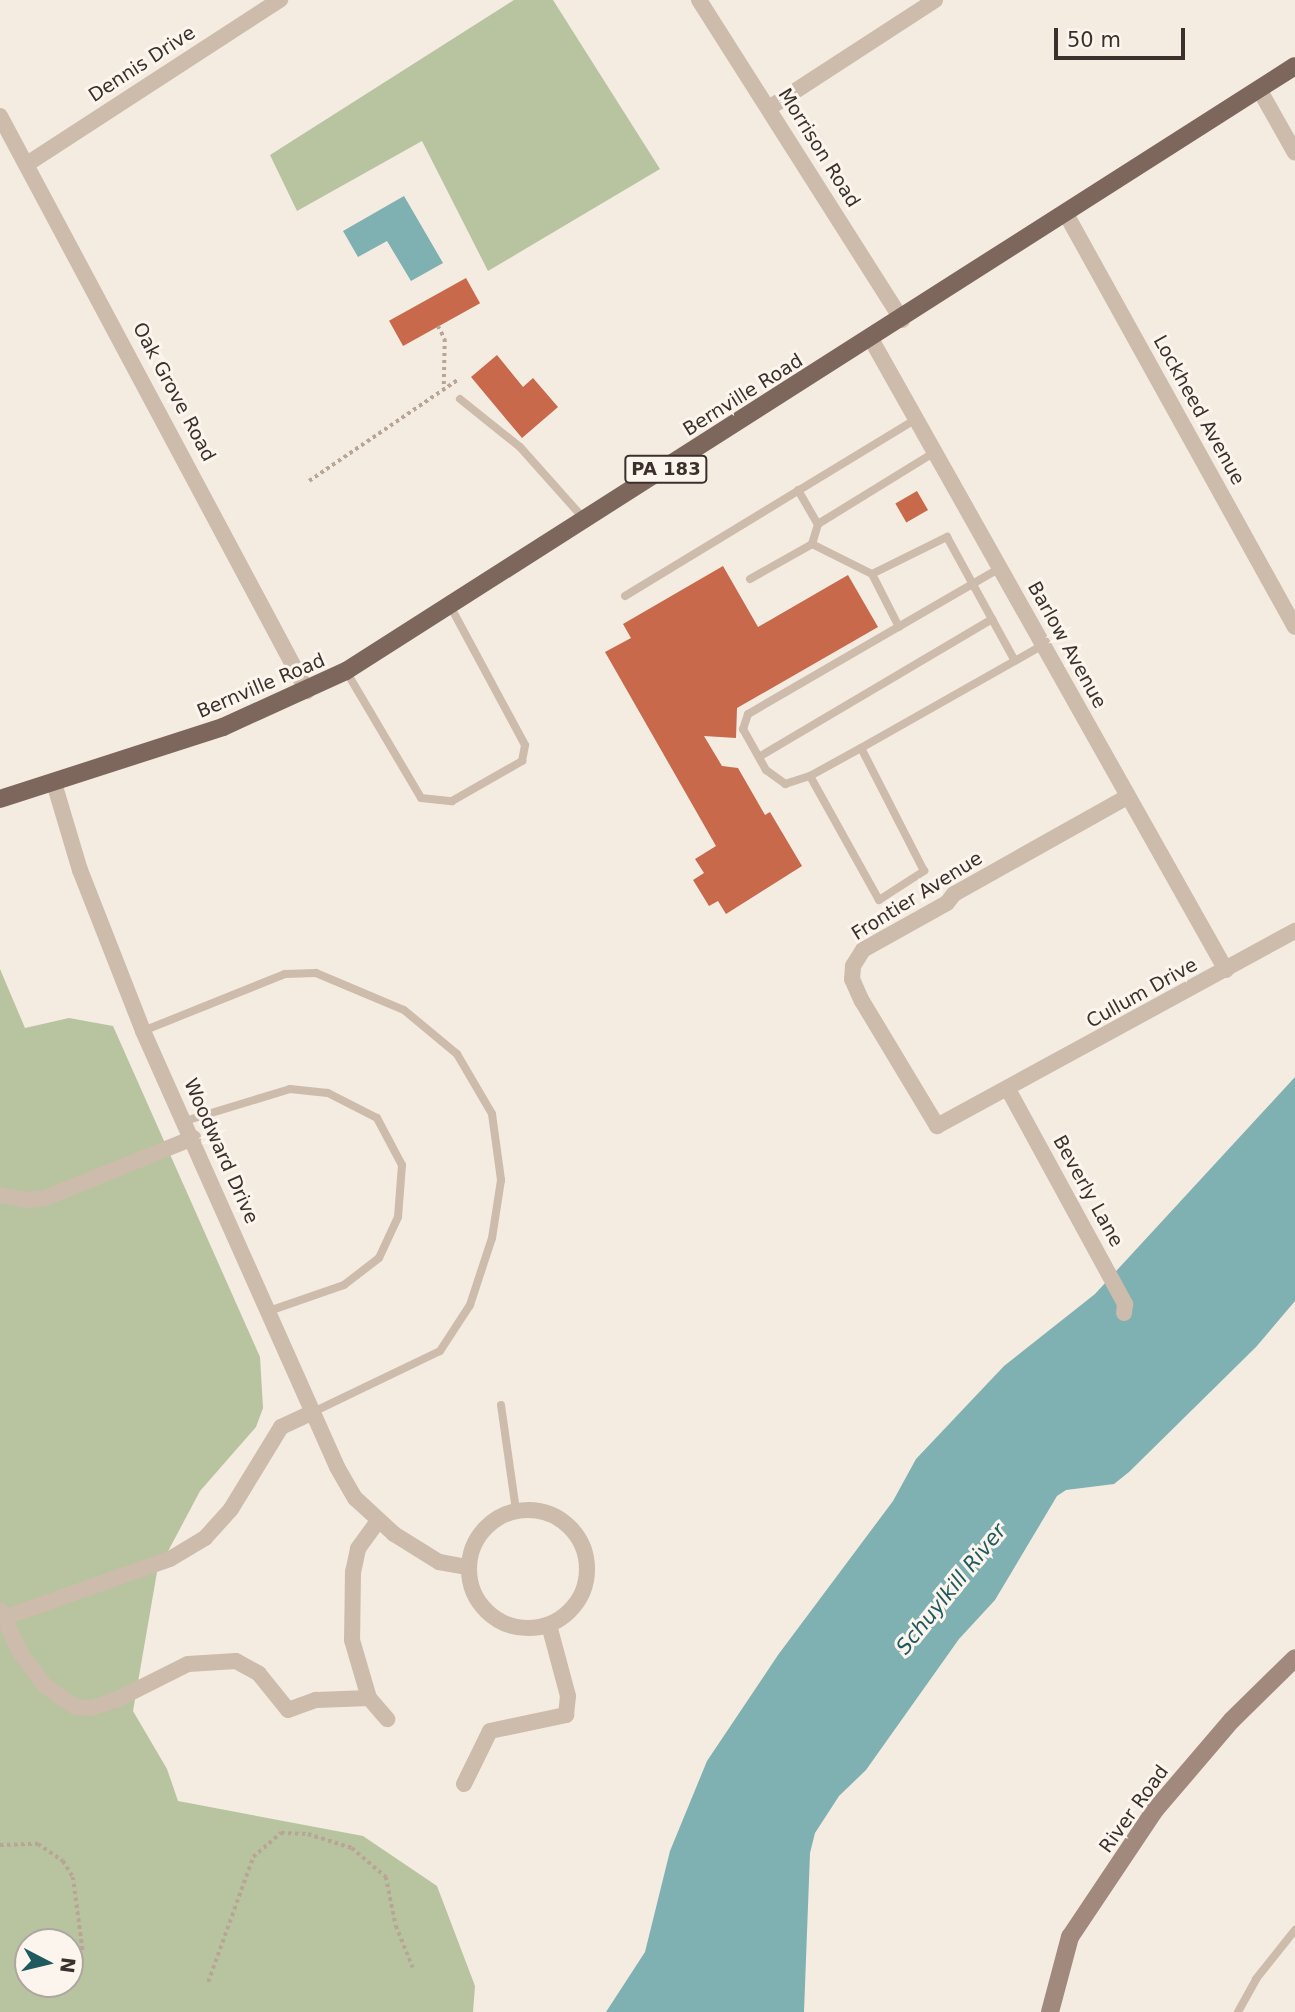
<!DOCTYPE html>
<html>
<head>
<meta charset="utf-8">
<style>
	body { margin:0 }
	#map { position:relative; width:1295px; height:2012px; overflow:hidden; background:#f4ebe1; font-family:"DejaVu Sans",sans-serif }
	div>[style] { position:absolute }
	.green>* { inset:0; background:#b8c4a0 }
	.water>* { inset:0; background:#7fb0b2 }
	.building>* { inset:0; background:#c8694b; transform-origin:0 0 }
	.path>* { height:3.5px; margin-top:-1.75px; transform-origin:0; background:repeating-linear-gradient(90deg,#b9a596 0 3.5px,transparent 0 7px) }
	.lane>* { height:8px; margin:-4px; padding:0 4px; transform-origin:4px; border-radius:4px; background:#cdbbac }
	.street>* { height:16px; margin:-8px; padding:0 8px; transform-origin:8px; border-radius:8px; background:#cdbbac }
	.street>.ring { margin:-8px; padding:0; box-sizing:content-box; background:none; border:16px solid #cdbbac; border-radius:50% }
	.secondary>* { height:18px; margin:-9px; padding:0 9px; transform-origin:9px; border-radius:9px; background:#a18a7d }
	.primary>* { height:18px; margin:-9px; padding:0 9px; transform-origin:9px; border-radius:9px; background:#7d675c }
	span { translate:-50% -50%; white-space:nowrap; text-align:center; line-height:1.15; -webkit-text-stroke:6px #fbf5ee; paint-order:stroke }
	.shield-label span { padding:2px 5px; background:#fbf5ee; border:2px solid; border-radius:5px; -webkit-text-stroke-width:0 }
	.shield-label { font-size:18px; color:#3b302b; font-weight:700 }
	.street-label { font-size:19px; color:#3b302b }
	.water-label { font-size:21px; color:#1f5a5e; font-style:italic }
	.north { position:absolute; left:14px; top:1928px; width:70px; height:70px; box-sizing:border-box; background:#fbf5ee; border:2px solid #aea6a0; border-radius:50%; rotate:97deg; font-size:19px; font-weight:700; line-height:28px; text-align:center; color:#3b302b }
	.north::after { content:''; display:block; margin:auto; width:24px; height:32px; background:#1f5a5e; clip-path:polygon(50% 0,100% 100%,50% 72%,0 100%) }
	.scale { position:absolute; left:1054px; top:28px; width:131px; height:32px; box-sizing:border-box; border:4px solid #3b302b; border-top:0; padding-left:9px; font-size:21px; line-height:24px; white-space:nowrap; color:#3b302b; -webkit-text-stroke:5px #fbf5ee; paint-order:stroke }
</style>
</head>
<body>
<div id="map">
	<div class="green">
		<i style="clip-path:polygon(514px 0,553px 0,660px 169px,488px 271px,422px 141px,297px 211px,270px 155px)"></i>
		<i style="clip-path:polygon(evenodd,0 969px,25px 1028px,69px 1018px,113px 1026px,260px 1357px,263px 1408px,256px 1427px,200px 1491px,157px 1572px,133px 1711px,167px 1769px,178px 1801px,363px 1836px,437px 1886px,475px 1986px,473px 2012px,0 2012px,0 969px,28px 1942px,70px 1942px,70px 1984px,28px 1984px,28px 1942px)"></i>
	</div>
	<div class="water">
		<i style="clip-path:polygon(404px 196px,443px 263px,411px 281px,387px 241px,358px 257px,343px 231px)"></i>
		<i style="clip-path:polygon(1295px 1077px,1295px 1301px,1256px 1347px,1129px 1472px,1114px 1484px,1066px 1490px,1057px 1496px,995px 1600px,959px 1639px,866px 1770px,839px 1796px,815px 1833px,810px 1853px,804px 2012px,606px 2012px,645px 1952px,670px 1851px,707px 1761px,778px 1655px,893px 1501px,916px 1459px,1004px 1366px,1095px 1294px)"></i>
	</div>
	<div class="building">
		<i style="left:466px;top:278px;width:29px;height:88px;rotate:61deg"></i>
		<i style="clip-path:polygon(497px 355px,523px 387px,533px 378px,558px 407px,522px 438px,471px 377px)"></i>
		<i style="left:917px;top:491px;width:22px;height:25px;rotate:60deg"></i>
		<i style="clip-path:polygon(723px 566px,758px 627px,848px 575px,878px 627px,737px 708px,736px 738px,704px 736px,722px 766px,738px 768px,765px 815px,770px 812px,802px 866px,726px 914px,718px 901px,709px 906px,693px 880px,704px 873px,695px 859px,716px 846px,605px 652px,631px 638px,623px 624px)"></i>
	</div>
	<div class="path">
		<i style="left:438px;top:326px;width:15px;rotate:62deg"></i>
		<i style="left:445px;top:339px;width:49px;rotate:91.2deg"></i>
		<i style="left:309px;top:481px;width:181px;rotate:-34.2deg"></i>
		<i style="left:0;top:1845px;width:38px;rotate:-2deg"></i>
		<i style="left:38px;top:1844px;width:30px;rotate:34deg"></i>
		<i style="left:63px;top:1861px;width:19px;rotate:58deg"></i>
		<i style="left:73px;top:1877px;width:76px;rotate:82.4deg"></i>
		<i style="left:208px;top:1982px;width:133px;rotate:-70.2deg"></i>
		<i style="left:253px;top:1857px;width:37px;rotate:-41deg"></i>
		<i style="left:281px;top:1833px;width:27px;rotate:2deg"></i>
		<i style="left:308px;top:1834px;width:46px;rotate:17.7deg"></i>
		<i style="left:352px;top:1848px;width:45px;rotate:40.5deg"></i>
		<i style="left:386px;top:1877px;width:50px;rotate:78.5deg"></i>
		<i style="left:396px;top:1926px;width:45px;rotate:68deg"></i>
	</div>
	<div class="lane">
		<i style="left:460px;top:399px;width:77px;rotate:38.7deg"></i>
		<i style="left:520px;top:447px;width:98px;rotate:48.3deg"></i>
		<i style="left:798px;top:490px;width:39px;rotate:60deg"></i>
		<i style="left:812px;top:544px;width:67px;rotate:26.6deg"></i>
		<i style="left:1000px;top:568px;width:291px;rotate:149.9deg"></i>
		<i style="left:748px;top:714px;width:16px;rotate:108deg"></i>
		<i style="left:743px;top:729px;width:47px;rotate:60.7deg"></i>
		<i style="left:766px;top:770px;width:24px;rotate:36deg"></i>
		<i style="left:785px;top:784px;width:26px;rotate:-18deg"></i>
		<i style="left:810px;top:776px;width:142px;rotate:60.9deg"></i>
		<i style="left:879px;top:900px;width:54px;rotate:-32.8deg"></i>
		<i style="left:924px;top:871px;width:138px;rotate:-117.1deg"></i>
		<i style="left:861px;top:748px;width:209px;rotate:-29.5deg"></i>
		<i style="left:750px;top:579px;width:71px;rotate:-29.4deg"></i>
		<i style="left:812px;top:544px;width:21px;rotate:-73deg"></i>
		<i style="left:818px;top:524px;width:137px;rotate:-31.6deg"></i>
		<i style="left:625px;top:596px;width:341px;rotate:-31.3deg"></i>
		<i style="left:899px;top:627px;width:59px;rotate:-117deg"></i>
		<i style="left:872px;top:574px;width:84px;rotate:-26.3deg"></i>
		<i style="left:947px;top:537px;width:141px;rotate:61.3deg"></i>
		<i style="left:346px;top:671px;width:147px;rotate:59.4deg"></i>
		<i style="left:421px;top:798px;width:31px;rotate:6deg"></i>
		<i style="left:452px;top:801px;width:81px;rotate:-29.7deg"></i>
		<i style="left:522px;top:761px;width:16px;rotate:-79deg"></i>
		<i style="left:525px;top:745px;width:158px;rotate:-118.3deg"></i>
		<i style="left:759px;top:757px;width:271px;rotate:-30.6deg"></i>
		<i style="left:810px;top:776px;width:58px;rotate:-28.8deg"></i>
		<i style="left:143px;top:1031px;width:153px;rotate:-21.9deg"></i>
		<i style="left:285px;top:974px;width:31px;rotate:-2deg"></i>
		<i style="left:316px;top:973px;width:95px;rotate:22.8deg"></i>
		<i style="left:404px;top:1010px;width:69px;rotate:39.7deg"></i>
		<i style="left:457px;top:1054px;width:69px;rotate:59.7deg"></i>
		<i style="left:492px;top:1114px;width:67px;rotate:82.2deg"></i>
		<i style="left:501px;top:1180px;width:59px;rotate:98.8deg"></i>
		<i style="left:492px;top:1238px;width:71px;rotate:108.2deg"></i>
		<i style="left:470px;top:1305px;width:55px;rotate:123.1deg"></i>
		<i style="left:440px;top:1351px;width:141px;rotate:154.3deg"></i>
		<i style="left:185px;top:1121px;width:110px;rotate:-16.9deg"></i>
		<i style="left:290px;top:1089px;width:38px;rotate:6deg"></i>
		<i style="left:328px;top:1093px;width:55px;rotate:27deg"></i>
		<i style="left:377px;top:1118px;width:53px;rotate:62deg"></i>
		<i style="left:402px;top:1165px;width:52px;rotate:94.4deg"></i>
		<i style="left:398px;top:1217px;width:45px;rotate:114.9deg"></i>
		<i style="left:379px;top:1258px;width:44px;rotate:142.4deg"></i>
		<i style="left:344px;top:1285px;width:79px;rotate:160.9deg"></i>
		<i style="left:501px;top:1405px;width:107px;rotate:81.9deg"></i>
		<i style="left:1238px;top:2012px;width:38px;rotate:-61deg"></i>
		<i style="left:1256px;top:1979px;width:63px;rotate:-51.5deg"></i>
	</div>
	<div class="street">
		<i style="left:699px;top:0;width:379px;rotate:57.6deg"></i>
		<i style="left:1259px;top:89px;width:73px;rotate:60.6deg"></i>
		<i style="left:769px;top:108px;width:198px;rotate:-33deg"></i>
		<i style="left:0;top:116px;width:652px;rotate:61.9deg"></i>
		<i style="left:27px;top:164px;width:302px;rotate:-33deg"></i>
		<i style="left:1066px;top:214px;width:472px;rotate:61deg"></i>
		<i style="left:871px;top:339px;width:724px;rotate:60.64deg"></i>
		<i style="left:54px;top:783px;width:91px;rotate:73.4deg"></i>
		<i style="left:80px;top:870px;width:173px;rotate:68.6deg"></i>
		<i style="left:143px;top:1031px;width:477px;rotate:66deg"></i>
		<i style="left:337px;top:1467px;width:36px;rotate:60deg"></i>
		<i style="left:355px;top:1498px;width:53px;rotate:42.7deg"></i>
		<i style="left:394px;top:1534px;width:53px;rotate:31.9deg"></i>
		<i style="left:439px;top:1562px;width:29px;rotate:10deg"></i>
		<i style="left:1127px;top:797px;width:198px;rotate:150.7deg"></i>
		<i style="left:954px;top:894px;width:11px;rotate:128deg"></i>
		<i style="left:947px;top:903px;width:96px;rotate:150.8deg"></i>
		<i style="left:863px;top:950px;width:19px;rotate:122deg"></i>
		<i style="left:853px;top:966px;width:13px;rotate:94deg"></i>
		<i style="left:852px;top:979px;width:24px;rotate:66deg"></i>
		<i style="left:862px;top:1001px;width:146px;rotate:59deg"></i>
		<i style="left:937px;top:1126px;width:408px;rotate:-28.6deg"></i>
		<i style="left:1009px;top:1091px;width:243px;rotate:61.4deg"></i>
		<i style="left:1125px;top:1304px;width:9px;rotate:96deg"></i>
		<i style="left:0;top:1195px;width:25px;rotate:11deg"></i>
		<i style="left:25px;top:1200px;width:20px;rotate:-6deg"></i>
		<i style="left:45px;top:1198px;width:160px;rotate:-22.1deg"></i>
		<i class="ring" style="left:469px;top:1510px;width:102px;height:102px"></i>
		<i style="left:378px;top:1521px;width:34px;rotate:126deg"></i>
		<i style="left:358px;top:1549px;width:24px;rotate:102deg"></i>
		<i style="left:353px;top:1572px;width:68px;rotate:90.8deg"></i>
		<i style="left:352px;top:1640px;width:60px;rotate:73.7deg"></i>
		<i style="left:369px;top:1698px;width:28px;rotate:49deg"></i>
		<i style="left:0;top:1610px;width:49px;rotate:64.5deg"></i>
		<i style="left:21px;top:1654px;width:39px;rotate:53deg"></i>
		<i style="left:44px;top:1685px;width:39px;rotate:35deg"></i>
		<i style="left:76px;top:1707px;width:15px;rotate:4deg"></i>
		<i style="left:91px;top:1708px;width:26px;rotate:-18deg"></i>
		<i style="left:116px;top:1700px;width:80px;rotate:-26.6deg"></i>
		<i style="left:188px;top:1664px;width:48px;rotate:-3.6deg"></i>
		<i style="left:236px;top:1661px;width:26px;rotate:29deg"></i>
		<i style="left:259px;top:1674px;width:46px;rotate:51.1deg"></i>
		<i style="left:288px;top:1710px;width:30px;rotate:-20deg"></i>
		<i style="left:316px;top:1700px;width:53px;rotate:-2.2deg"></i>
		<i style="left:3px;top:1618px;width:177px;rotate:-19.5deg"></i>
		<i style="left:170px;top:1559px;width:41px;rotate:-31deg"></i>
		<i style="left:205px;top:1538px;width:39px;rotate:-48deg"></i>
		<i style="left:231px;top:1509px;width:96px;rotate:-58.6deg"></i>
		<i style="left:281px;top:1427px;width:35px;rotate:-25deg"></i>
		<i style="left:464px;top:1784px;width:59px;rotate:-63.9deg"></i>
		<i style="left:490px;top:1731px;width:78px;rotate:-11.9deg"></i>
		<i style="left:566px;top:1715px;width:19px;rotate:-84deg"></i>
		<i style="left:568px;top:1696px;width:73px;rotate:-105deg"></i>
	</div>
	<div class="secondary">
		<i style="left:1050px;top:2012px;width:78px;rotate:-75.1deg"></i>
		<i style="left:1070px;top:1937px;width:153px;rotate:-56.2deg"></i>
		<i style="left:1155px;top:1810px;width:118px;rotate:-49.5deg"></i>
		<i style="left:1232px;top:1720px;width:88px;rotate:-44.5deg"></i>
	</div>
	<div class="primary">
		<i style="left:0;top:799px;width:234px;rotate:-17.9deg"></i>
		<i style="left:223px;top:727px;width:135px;rotate:-24.5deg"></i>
		<i style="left:346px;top:671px;width:1125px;rotate:-32.52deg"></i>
	</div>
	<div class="shield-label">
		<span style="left:666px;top:469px">PA 183</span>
	</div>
	<div class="street-label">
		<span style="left:142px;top:64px;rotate:-33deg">Dennis Drive</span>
		<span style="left:819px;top:148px;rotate:58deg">Morrison Road</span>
		<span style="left:174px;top:392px;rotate:62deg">Oak Grove Road</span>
		<span style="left:743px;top:395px;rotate:-32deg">Bernville Road</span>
		<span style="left:1199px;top:410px;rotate:61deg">Lockheed Avenue</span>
		<span style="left:1067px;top:645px;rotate:61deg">Barlow Avenue</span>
		<span style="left:261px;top:686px;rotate:-23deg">Bernville Road</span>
		<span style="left:917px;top:896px;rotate:-32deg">Frontier Avenue</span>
		<span style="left:1142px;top:993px;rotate:-29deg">Cullum Drive</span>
		<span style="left:221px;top:1151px;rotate:66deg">Woodward Drive</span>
		<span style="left:1088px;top:1191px;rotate:61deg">Beverly Lane</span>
		<span style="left:1134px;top:1809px;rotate:-54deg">River Road</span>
	</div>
	<div class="water-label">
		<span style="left:951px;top:1589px;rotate:-51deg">Schuylkill River</span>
	</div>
	<div class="north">N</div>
	<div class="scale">50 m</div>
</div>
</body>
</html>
